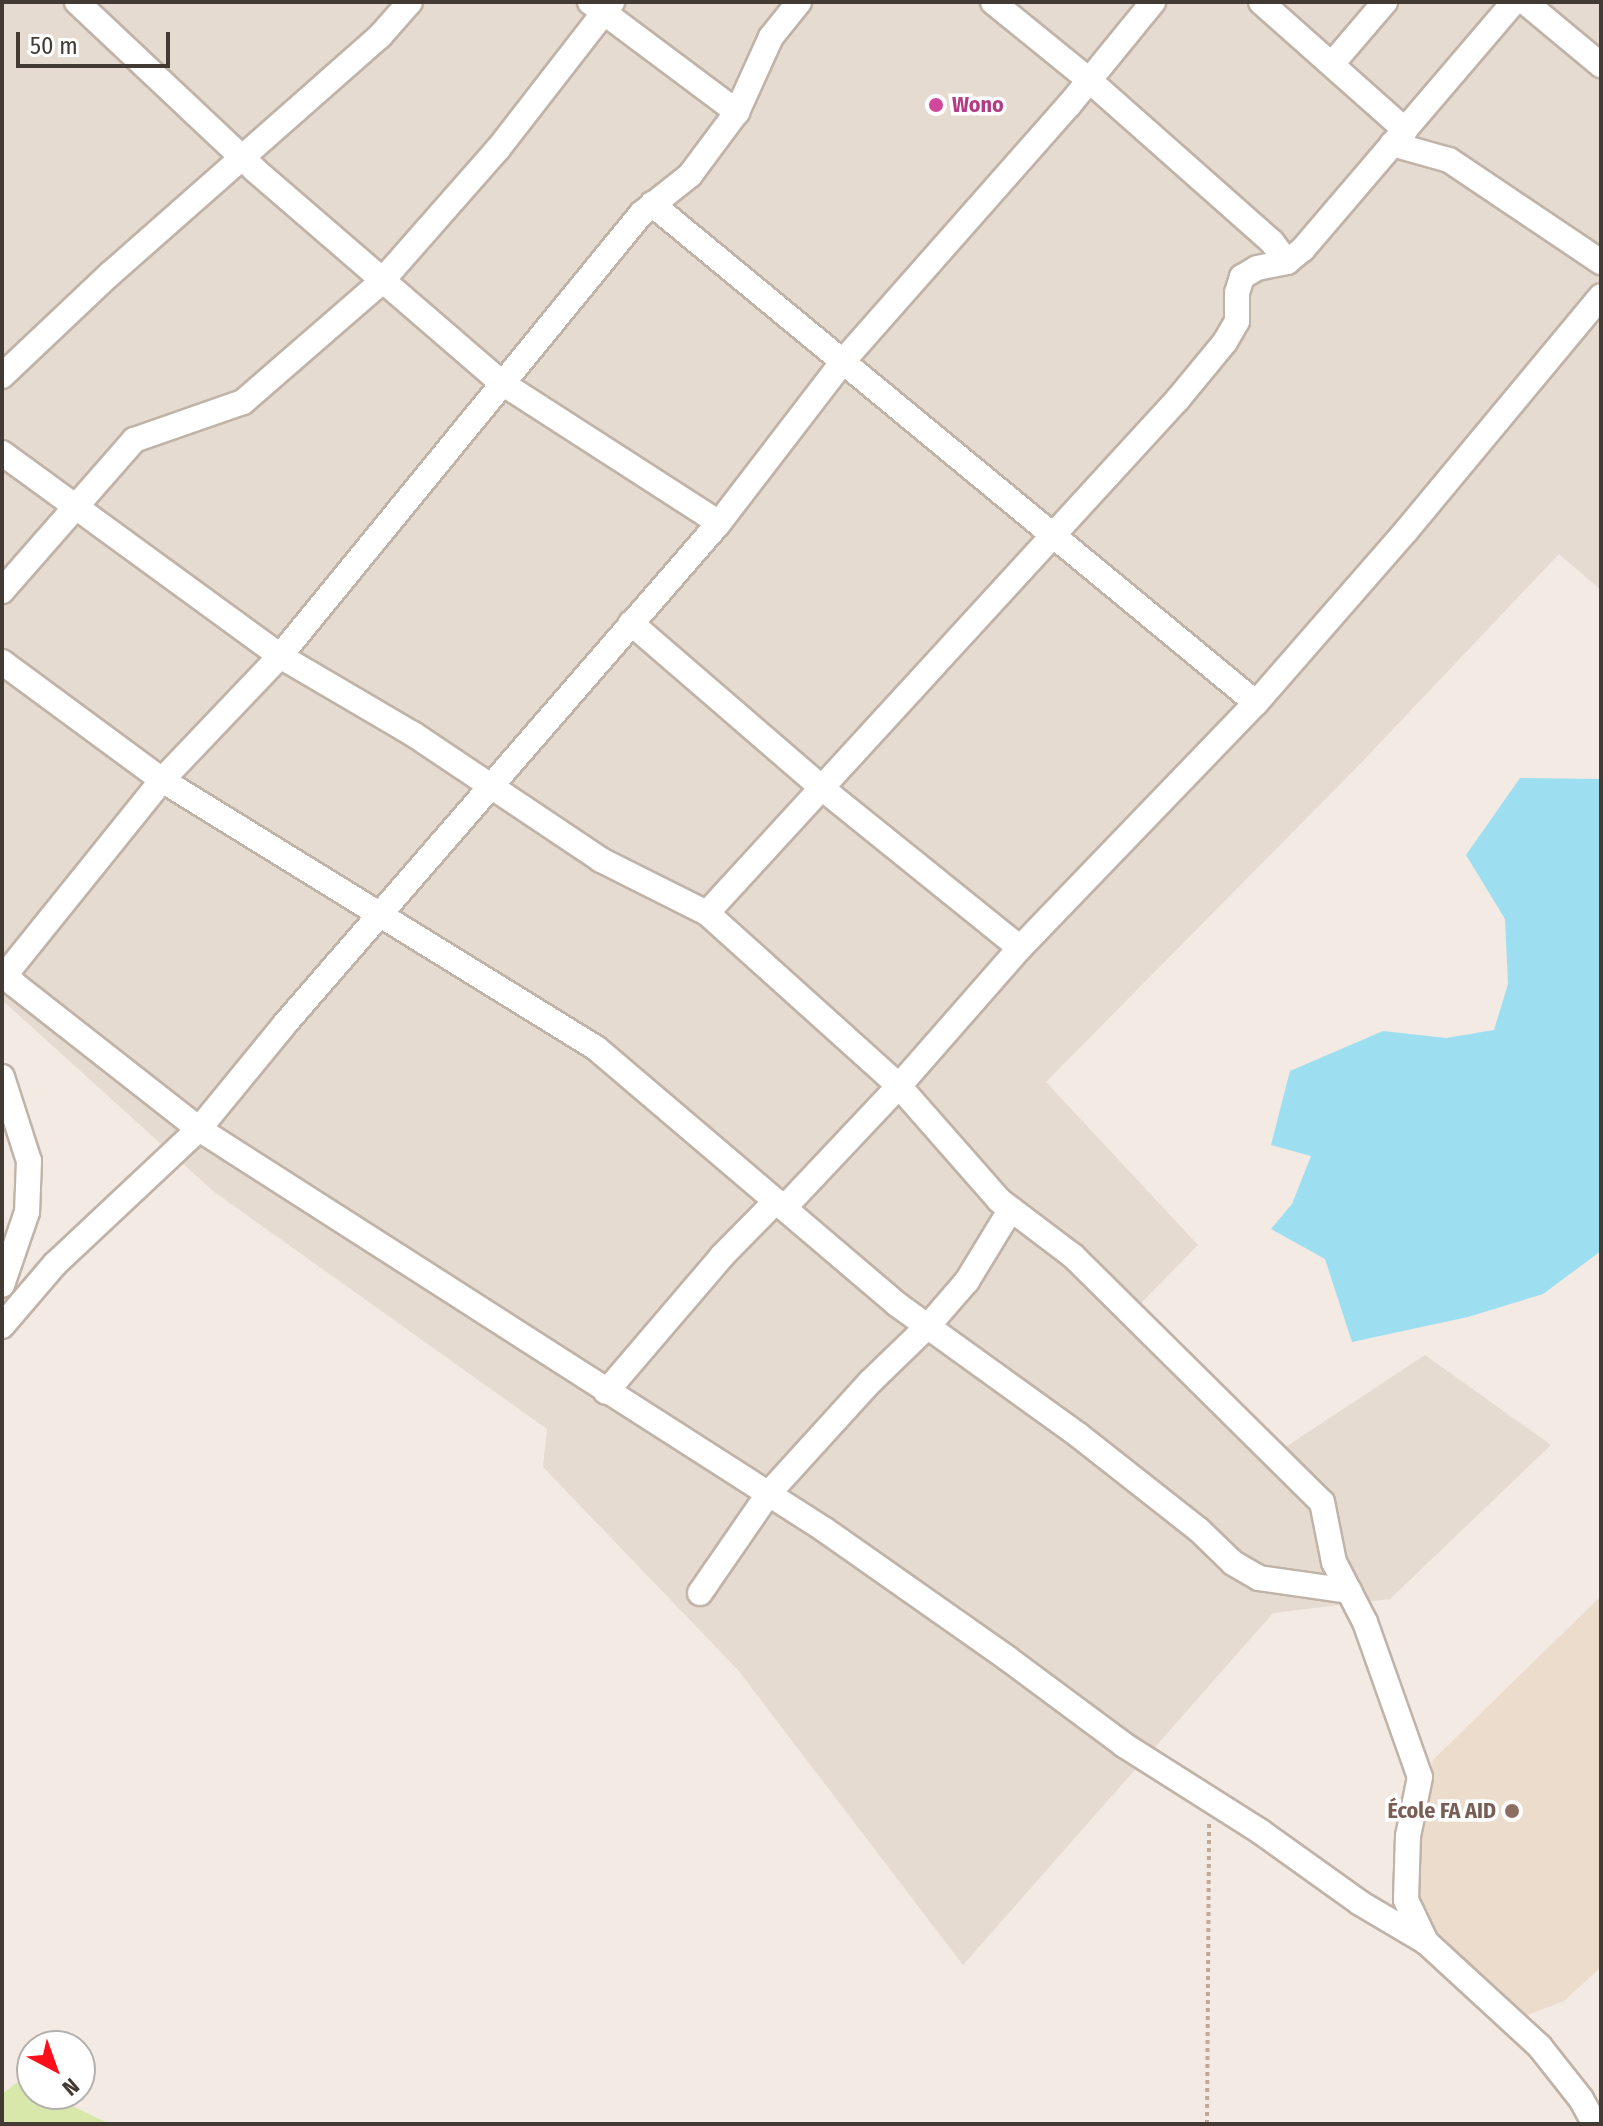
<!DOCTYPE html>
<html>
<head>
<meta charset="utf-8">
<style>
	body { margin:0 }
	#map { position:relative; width:1603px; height:2126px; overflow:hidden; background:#f2eae3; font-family:"Fira Sans Condensed",sans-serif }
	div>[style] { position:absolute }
	.residential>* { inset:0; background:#e6dbd1 }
	.education>* { inset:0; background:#ebdccc }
	.green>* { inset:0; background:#d8e7aa }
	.water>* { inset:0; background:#9ddff1 }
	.path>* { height:4px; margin-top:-2px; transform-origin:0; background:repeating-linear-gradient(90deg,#bfa996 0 4px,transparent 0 8px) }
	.roads { filter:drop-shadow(2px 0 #c0b3a8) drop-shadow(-2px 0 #c0b3a8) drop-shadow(0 2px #c0b3a8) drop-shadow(0 -2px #c0b3a8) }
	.minor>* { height:24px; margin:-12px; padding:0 12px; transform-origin:12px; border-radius:12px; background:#fff }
	.dots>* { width:22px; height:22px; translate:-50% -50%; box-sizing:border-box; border:4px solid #fff; border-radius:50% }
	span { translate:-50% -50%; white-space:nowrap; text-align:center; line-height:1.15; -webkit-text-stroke:7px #fff; paint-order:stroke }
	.hotel-label { font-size:22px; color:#b23c85; font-weight:700 }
	.left { translate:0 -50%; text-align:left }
	.education-label { font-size:22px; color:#785e54; font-weight:700 }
	.right { translate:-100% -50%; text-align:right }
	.frame { position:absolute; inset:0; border:4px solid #433a33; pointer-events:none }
	.north { position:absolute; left:16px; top:2030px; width:80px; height:80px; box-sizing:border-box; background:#fff; border:2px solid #b4b0ad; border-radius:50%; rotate:139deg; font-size:22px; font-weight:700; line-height:32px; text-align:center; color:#433a33 }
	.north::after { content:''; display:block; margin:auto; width:28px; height:36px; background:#fd0e18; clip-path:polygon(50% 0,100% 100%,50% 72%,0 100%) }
	.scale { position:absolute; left:16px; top:32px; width:154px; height:36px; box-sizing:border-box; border:4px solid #433a33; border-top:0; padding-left:10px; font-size:24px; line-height:28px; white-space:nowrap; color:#433a33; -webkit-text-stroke:6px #fff; paint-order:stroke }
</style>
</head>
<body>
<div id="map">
	<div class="residential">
		<i style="clip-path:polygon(2px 2px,1601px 2px,1601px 590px,1559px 554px,1360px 764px,1046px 1082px,1198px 1245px,1140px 1304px,1284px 1448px,1425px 1355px,1551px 1445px,1390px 1599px,1273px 1613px,963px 1965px,738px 1670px,543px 1467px,547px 1429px,213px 1191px,2px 1000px)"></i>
	</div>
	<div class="education">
		<i style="clip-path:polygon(1601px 1596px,1601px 1967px,1564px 2001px,1517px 2019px,1433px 1937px,1412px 1898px,1414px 1862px,1433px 1760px)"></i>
	</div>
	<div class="green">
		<i style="clip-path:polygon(19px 2081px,32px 2087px,32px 2094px,47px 2094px,110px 2124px,2px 2124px,2px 2094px)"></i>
	</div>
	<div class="water">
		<i style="clip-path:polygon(1520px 778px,1601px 779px,1601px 1251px,1543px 1294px,1468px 1317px,1352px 1342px,1325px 1259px,1271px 1229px,1292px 1204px,1311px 1156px,1271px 1145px,1290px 1071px,1383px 1031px,1446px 1038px,1494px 1030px,1508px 984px,1505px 919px,1466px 855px)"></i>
	</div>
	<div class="path">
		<i style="left:1207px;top:2124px;width:302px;rotate:-89.6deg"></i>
	</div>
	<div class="roads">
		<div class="minor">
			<i style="left:77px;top:2px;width:245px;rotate:43.3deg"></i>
			<i style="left:255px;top:170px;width:326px;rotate:40.8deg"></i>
			<i style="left:502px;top:383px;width:258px;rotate:32.8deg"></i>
			<i style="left:590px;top:2px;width:184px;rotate:36.8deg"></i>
			<i style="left:993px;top:2px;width:124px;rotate:39.1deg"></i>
			<i style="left:1089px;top:80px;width:244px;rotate:41.5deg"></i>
			<i style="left:1272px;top:242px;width:25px;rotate:53deg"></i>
			<i style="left:1261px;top:2px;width:193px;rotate:41.6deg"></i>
			<i style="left:1525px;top:2px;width:99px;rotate:39.7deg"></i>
			<i style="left:1332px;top:64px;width:82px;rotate:-49.5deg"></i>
			<i style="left:1392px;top:144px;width:59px;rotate:15.7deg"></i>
			<i style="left:1449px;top:160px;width:183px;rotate:33.9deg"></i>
			<i style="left:652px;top:204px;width:783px;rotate:39.56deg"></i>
			<i style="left:2px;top:376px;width:149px;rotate:-43.4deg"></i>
			<i style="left:110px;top:274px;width:360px;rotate:-41.4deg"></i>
			<i style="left:380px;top:36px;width:45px;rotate:-48.6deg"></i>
			<i style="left:2px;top:453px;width:344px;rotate:36.1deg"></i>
			<i style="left:280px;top:656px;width:154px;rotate:30.4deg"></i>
			<i style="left:413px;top:734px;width:226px;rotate:33.8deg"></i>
			<i style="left:601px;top:860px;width:119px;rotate:26.6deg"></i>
			<i style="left:707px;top:913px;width:258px;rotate:42deg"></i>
			<i style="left:899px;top:1086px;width:152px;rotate:48.7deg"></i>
			<i style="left:999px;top:1200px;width:93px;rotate:37.1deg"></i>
			<i style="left:1073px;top:1256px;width:350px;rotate:44.7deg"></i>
			<i style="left:1322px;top:1502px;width:61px;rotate:78.7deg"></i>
			<i style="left:1334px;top:1562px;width:68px;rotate:62.7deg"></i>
			<i style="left:1365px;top:1622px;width:164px;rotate:70.5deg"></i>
			<i style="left:1420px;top:1777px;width:60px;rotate:101.5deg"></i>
			<i style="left:1408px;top:1836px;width:64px;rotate:91.8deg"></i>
			<i style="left:1406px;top:1900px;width:47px;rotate:64.5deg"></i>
			<i style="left:2px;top:591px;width:201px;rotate:-48.8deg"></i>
			<i style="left:134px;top:440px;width:115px;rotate:-19.2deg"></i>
			<i style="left:243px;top:402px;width:183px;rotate:-41deg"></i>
			<i style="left:381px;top:282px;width:177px;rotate:-48.7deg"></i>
			<i style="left:498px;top:149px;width:186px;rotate:-52.2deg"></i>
			<i style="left:631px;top:623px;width:254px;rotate:40.8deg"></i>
			<i style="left:823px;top:789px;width:253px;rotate:38.9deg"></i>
			<i style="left:2px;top:662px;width:199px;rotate:36.4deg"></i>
			<i style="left:162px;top:780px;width:510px;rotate:31.7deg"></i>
			<i style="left:596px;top:1048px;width:397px;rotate:40.4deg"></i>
			<i style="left:898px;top:1305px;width:221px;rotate:35.8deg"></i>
			<i style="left:1077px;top:1434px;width:155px;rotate:38.2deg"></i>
			<i style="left:1199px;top:1530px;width:47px;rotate:44.1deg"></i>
			<i style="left:1233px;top:1563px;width:30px;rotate:30deg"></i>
			<i style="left:1259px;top:1578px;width:91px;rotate:8.2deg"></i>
			<i style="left:707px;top:913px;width:697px;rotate:-47.5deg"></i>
			<i style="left:1178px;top:399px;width:74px;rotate:-50.5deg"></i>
			<i style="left:1225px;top:342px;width:24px;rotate:-60deg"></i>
			<i style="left:1237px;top:321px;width:28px;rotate:-90deg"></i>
			<i style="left:1237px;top:293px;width:17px;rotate:-73deg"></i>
			<i style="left:1242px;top:277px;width:17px;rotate:-31deg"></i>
			<i style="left:1257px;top:268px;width:31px;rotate:-11deg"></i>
			<i style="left:1287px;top:262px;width:21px;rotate:-39deg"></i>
			<i style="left:1303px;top:249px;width:325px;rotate:-49.5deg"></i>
			<i style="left:5px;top:971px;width:16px;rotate:55deg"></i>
			<i style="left:14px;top:984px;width:235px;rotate:38.1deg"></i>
			<i style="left:199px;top:1129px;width:134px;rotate:-50.7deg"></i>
			<i style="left:284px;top:1025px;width:664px;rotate:-49.09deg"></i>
			<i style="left:719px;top:523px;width:205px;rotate:-52.5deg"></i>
			<i style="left:844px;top:360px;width:340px;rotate:-48.6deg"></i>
			<i style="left:1069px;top:105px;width:133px;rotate:-50.8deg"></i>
			<i style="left:2px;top:979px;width:255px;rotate:-51.2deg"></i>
			<i style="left:162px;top:780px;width:171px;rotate:-46.4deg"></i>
			<i style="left:280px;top:656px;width:571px;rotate:-50.76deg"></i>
			<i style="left:641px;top:214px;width:63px;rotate:-38.5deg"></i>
			<i style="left:690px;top:175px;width:79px;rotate:-53.3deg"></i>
			<i style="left:737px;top:112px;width:82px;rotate:-65.6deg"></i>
			<i style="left:771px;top:37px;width:45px;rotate:-51.3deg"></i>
			<i style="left:2px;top:1077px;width:88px;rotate:72.2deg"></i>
			<i style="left:29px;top:1161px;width:51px;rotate:92.2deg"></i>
			<i style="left:27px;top:1212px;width:77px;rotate:108.9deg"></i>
			<i style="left:784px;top:1208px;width:168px;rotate:-46.7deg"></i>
			<i style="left:899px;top:1086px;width:184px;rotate:-48.8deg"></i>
			<i style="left:1020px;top:948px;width:340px;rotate:-46.1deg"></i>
			<i style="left:1256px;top:703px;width:228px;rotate:-48.9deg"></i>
			<i style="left:1406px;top:531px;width:305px;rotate:-50.3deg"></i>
			<i style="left:2px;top:1326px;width:82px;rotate:-49.5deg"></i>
			<i style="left:55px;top:1264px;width:197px;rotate:-43.2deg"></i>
			<i style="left:199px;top:1129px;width:743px;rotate:32.64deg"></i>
			<i style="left:825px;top:1530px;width:223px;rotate:35.1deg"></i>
			<i style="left:1007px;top:1658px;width:146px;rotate:36.6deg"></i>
			<i style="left:1124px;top:1745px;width:162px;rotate:32.4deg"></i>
			<i style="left:1261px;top:1832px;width:122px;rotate:35.6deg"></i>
			<i style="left:1360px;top:1903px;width:77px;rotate:30.6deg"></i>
			<i style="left:1426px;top:1942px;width:155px;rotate:42.6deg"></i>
			<i style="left:1540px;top:2047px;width:66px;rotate:51.7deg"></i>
			<i style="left:1581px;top:2099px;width:29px;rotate:61deg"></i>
			<i style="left:606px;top:1392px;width:179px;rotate:-49.5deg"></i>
			<i style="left:722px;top:1256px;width:77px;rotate:-45.5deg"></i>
			<i style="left:700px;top:1593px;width:121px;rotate:-55.4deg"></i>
			<i style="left:769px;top:1493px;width:150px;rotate:-47.7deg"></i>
			<i style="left:870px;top:1382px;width:81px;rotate:-44deg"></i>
			<i style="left:928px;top:1326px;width:60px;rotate:-49.1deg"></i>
			<i style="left:967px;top:1281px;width:84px;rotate:-58.6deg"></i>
		</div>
	</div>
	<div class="dots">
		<i style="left:936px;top:105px;background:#d1479c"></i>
		<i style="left:1512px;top:1811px;background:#8d6e63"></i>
	</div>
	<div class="hotel-label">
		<span class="left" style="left:952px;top:105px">Wono</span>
	</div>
	<div class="education-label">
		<span class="right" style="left:1496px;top:1811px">École FA AID</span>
	</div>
	<div class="frame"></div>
	<div class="north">N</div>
	<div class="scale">50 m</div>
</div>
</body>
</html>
